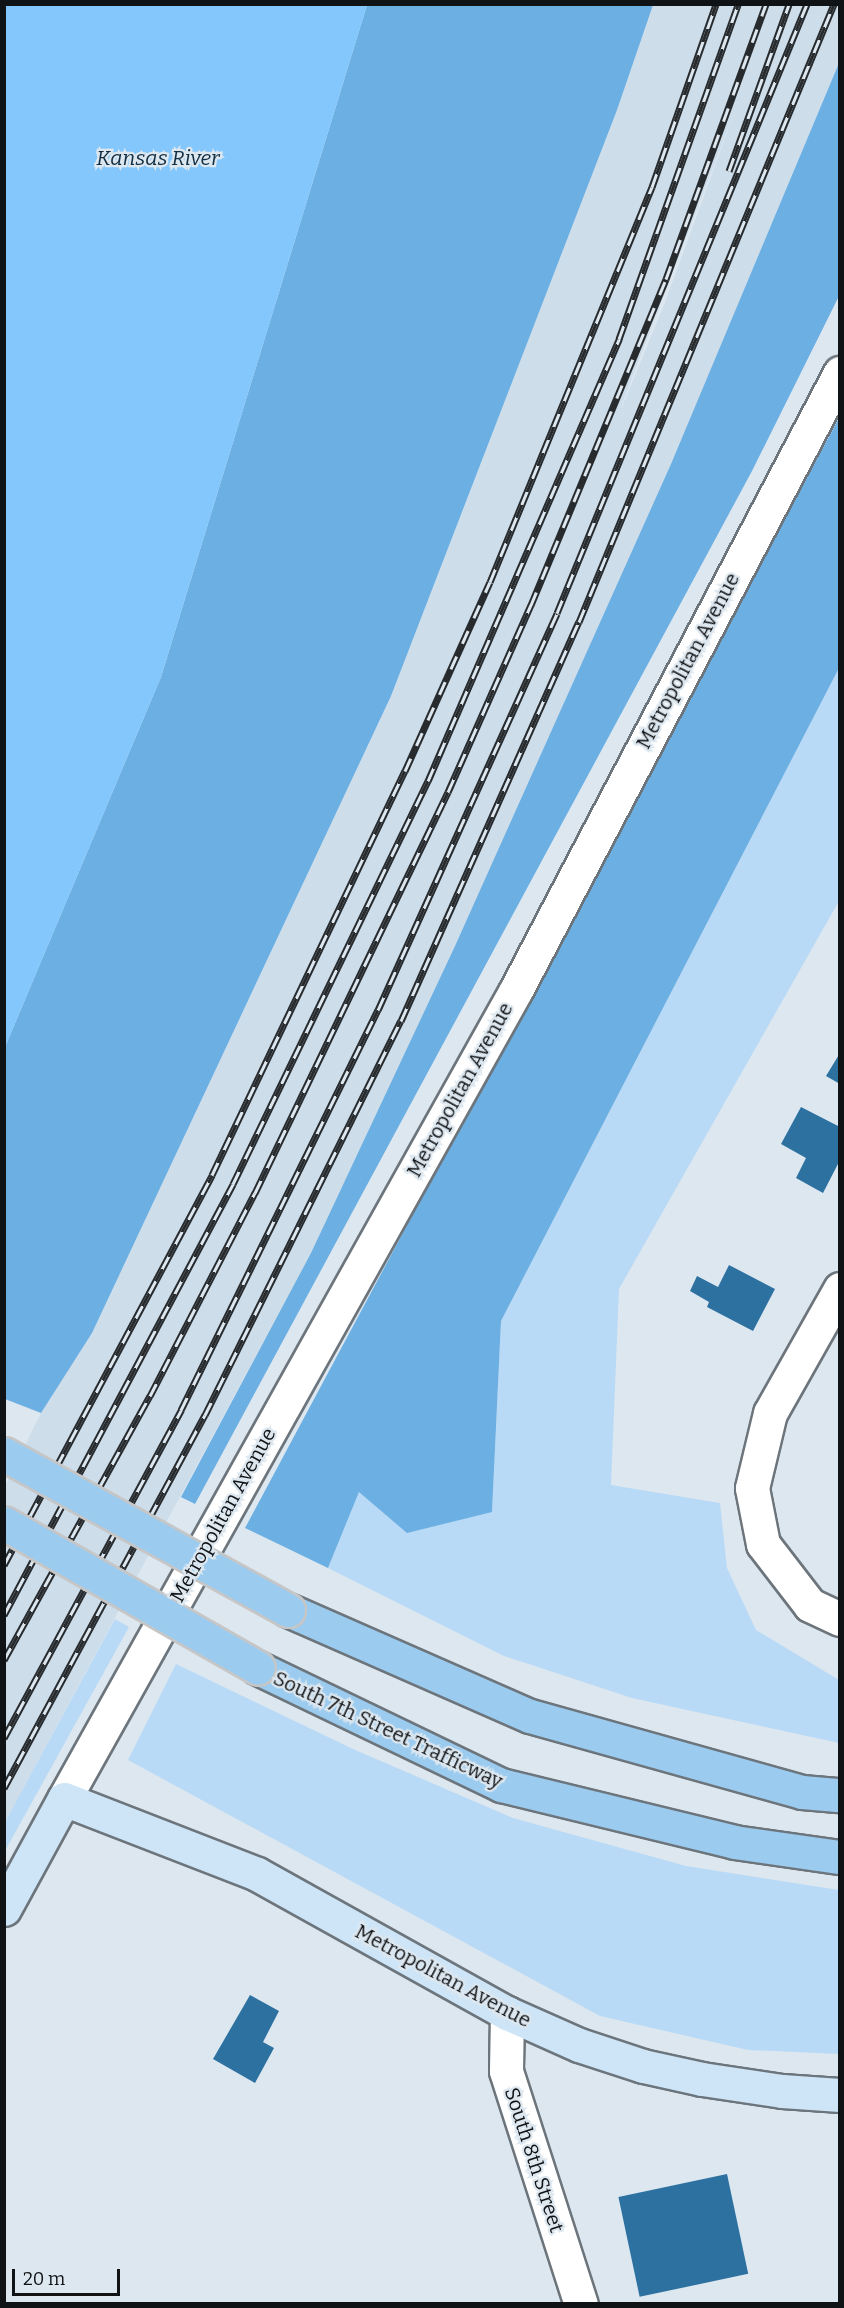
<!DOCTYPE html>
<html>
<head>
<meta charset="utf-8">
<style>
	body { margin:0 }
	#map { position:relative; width:844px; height:2308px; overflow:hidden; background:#dde7ef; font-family:Bitter,serif }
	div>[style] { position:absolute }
	.built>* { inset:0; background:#cdddea }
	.green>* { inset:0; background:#b9daf6 }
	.forest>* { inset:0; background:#6cafe3 }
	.water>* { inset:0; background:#83c7fc }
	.building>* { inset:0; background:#2d71a1; transform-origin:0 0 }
	.roads { filter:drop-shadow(2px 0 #6d757c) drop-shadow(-2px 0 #6d757c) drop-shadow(0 2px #6d757c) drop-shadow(0 -2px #6d757c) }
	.street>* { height:33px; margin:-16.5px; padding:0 16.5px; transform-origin:16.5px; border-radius:16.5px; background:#fff }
	.secondary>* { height:33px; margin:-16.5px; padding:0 16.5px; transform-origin:16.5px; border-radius:16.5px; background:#cde5f7 }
	.primary>* { height:33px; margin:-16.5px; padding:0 16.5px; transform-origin:16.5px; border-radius:16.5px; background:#9bcbef }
	.rail>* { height:7px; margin-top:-3.5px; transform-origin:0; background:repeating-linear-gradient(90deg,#dde7ef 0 14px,#272b2e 0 28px); box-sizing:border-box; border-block:2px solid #272b2e }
	.bridges { filter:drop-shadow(2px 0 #c6c6c7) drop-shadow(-2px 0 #c6c6c7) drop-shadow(0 2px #c6c6c7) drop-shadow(0 -2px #c6c6c7) }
	.primary-bridge>* { height:33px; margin:-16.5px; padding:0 16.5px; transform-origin:16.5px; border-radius:16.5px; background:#9bcbef }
	span { translate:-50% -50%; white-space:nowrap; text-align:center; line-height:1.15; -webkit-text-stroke:4.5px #dde7ef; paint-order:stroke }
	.street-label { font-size:20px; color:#101316 }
	.water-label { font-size:21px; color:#112e43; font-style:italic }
	.frame { position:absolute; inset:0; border:6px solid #101316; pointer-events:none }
	.scale { position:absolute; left:12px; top:2269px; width:108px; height:27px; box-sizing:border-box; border:3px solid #101316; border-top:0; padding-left:8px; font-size:18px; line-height:21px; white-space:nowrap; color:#101316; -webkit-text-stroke:4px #dde7ef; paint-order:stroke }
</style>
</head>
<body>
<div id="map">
	<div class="built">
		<i style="clip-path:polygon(evenodd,653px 5px,839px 5px,839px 63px,671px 464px,455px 946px,311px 1253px,5px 1822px,5px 1486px,41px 1413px,92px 1333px,391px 696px,617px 110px,653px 5px,739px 100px,664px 305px,622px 407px,621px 407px,739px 100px)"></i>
	</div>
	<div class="green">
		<i style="clip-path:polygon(839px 668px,839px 901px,619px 1289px,611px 1485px,720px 1503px,727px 1568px,756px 1630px,839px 1680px,839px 1743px,632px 1698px,504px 1656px,328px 1568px,359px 1492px,492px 1512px,501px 1321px)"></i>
		<i style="clip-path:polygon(115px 1619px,129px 1627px,5px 1851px,5px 1822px)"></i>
		<i style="clip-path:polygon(176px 1664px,353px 1749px,513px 1818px,686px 1866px,839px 1890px,839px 2054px,748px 2050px,600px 2016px,128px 1760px)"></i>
	</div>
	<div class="forest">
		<i style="clip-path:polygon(367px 5px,653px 5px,617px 110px,391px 696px,92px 1333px,41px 1413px,5px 1399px,5px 1047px,161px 677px)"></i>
		<i style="clip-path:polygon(839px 63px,839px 296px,752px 471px,195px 1504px,181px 1497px,311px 1253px,455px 946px,671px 464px)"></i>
		<i style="clip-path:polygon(839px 418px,839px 668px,501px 1321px,492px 1512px,407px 1533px,359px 1492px,328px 1568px,245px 1528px)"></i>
	</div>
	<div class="water">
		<i style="clip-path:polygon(5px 4px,367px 5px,161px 677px,5px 1047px)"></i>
	</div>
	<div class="building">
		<i style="clip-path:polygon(840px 1053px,840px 1084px,826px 1076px)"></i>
		<i style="clip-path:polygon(801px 1107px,840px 1127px,840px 1160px,823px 1193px,796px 1178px,806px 1158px,781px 1144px)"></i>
		<i style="clip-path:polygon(729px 1265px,775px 1289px,753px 1331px,707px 1307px,709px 1302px,690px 1291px,697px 1276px,718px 1287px)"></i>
		<i style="clip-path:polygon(250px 1995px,279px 2011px,263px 2042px,274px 2048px,255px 2083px,213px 2059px)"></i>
		<i style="left:727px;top:2174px;width:102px;height:111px;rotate:78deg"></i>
	</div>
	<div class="roads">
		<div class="street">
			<i style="left:840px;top:1289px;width:142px;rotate:119.4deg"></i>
			<i style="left:770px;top:1413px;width:77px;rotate:103.5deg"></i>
			<i style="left:752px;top:1488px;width:57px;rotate:78.9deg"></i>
			<i style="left:763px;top:1544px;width:77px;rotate:52.4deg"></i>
			<i style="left:810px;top:1605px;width:33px;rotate:25deg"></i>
			<i style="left:64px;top:1799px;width:927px;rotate:-60.81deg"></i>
			<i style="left:516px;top:990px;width:697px;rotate:-62.3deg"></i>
			<i style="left:507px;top:2013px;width:58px;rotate:91deg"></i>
			<i style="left:506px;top:2071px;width:245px;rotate:72.2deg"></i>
		</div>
		<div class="secondary">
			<i style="left:4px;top:1909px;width:125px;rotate:-61.4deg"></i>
			<i style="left:64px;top:1799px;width:207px;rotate:21.2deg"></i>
			<i style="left:257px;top:1874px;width:286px;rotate:29.1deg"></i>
			<i style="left:507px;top:2013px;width:79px;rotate:24deg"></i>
			<i style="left:579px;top:2045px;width:67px;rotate:18.2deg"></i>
			<i style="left:643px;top:2066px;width:60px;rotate:12.4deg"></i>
			<i style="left:702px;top:2079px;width:81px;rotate:8.5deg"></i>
			<i style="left:782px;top:2091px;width:58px;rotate:3.9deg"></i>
		</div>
		<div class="primary">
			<i style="left:288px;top:1610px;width:264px;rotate:23.7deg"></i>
			<i style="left:530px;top:1716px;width:282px;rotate:15.6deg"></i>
			<i style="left:802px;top:1792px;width:38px;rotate:5deg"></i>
			<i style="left:258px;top:1668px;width:270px;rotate:25.7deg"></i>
			<i style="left:501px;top:1785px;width:240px;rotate:13.7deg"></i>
			<i style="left:734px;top:1842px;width:107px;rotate:8.1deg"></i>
		</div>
	</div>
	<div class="rail">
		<i style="left:729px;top:171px;width:177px;rotate:-70.2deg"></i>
		<i style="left:4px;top:1565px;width:442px;rotate:-61.9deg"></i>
		<i style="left:212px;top:1175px;width:448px;rotate:-64.5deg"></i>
		<i style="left:405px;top:771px;width:207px;rotate:-65.8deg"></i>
		<i style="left:490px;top:582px;width:427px;rotate:-67.7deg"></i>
		<i style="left:652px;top:187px;width:194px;rotate:-70.7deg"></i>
		<i style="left:4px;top:1615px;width:488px;rotate:-62deg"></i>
		<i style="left:233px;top:1184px;width:448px;rotate:-64.2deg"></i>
		<i style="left:428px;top:781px;width:482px;rotate:-66.6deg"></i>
		<i style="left:619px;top:339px;width:356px;rotate:-70.4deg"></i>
		<i style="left:4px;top:1660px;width:302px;rotate:-61.1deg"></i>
		<i style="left:150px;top:1396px;width:229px;rotate:-62.7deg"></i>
		<i style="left:255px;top:1193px;width:445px;rotate:-64.3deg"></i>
		<i style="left:448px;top:792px;width:205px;rotate:-66.1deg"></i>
		<i style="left:531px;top:605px;width:353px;rotate:-67.5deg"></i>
		<i style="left:666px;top:279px;width:293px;rotate:-70deg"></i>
		<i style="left:4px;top:1738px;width:373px;rotate:-61.6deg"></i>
		<i style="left:181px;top:1410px;width:446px;rotate:-63.8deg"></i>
		<i style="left:378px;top:1010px;width:435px;rotate:-65.7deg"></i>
		<i style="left:557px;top:613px;width:658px;rotate:-67.68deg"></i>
		<i style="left:4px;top:1788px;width:424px;rotate:-61.7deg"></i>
		<i style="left:205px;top:1415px;width:440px;rotate:-63.6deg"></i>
		<i style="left:401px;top:1021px;width:437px;rotate:-66deg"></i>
		<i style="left:579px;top:622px;width:669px;rotate:-67.58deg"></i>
	</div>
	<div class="bridges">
		<div class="primary-bridge">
			<i style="left:4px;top:1454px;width:324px;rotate:28.8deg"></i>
			<i style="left:4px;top:1523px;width:292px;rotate:29.7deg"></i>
		</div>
	</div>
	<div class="street-label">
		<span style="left:688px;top:661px;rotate:-62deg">Metropolitan Avenue</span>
		<span style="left:460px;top:1090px;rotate:-61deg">Metropolitan Avenue</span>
		<span style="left:223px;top:1515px;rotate:-61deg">Metropolitan Avenue</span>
		<span style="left:388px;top:1730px;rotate:25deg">South 7th Street Trafficway</span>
		<span style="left:443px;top:1976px;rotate:28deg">Metropolitan Avenue</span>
		<span style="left:534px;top:2160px;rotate:72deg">South 8th Street</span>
	</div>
	<div class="water-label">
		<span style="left:158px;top:158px">Kansas River</span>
	</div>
	<div class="frame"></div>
	<div class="scale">20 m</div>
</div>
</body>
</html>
